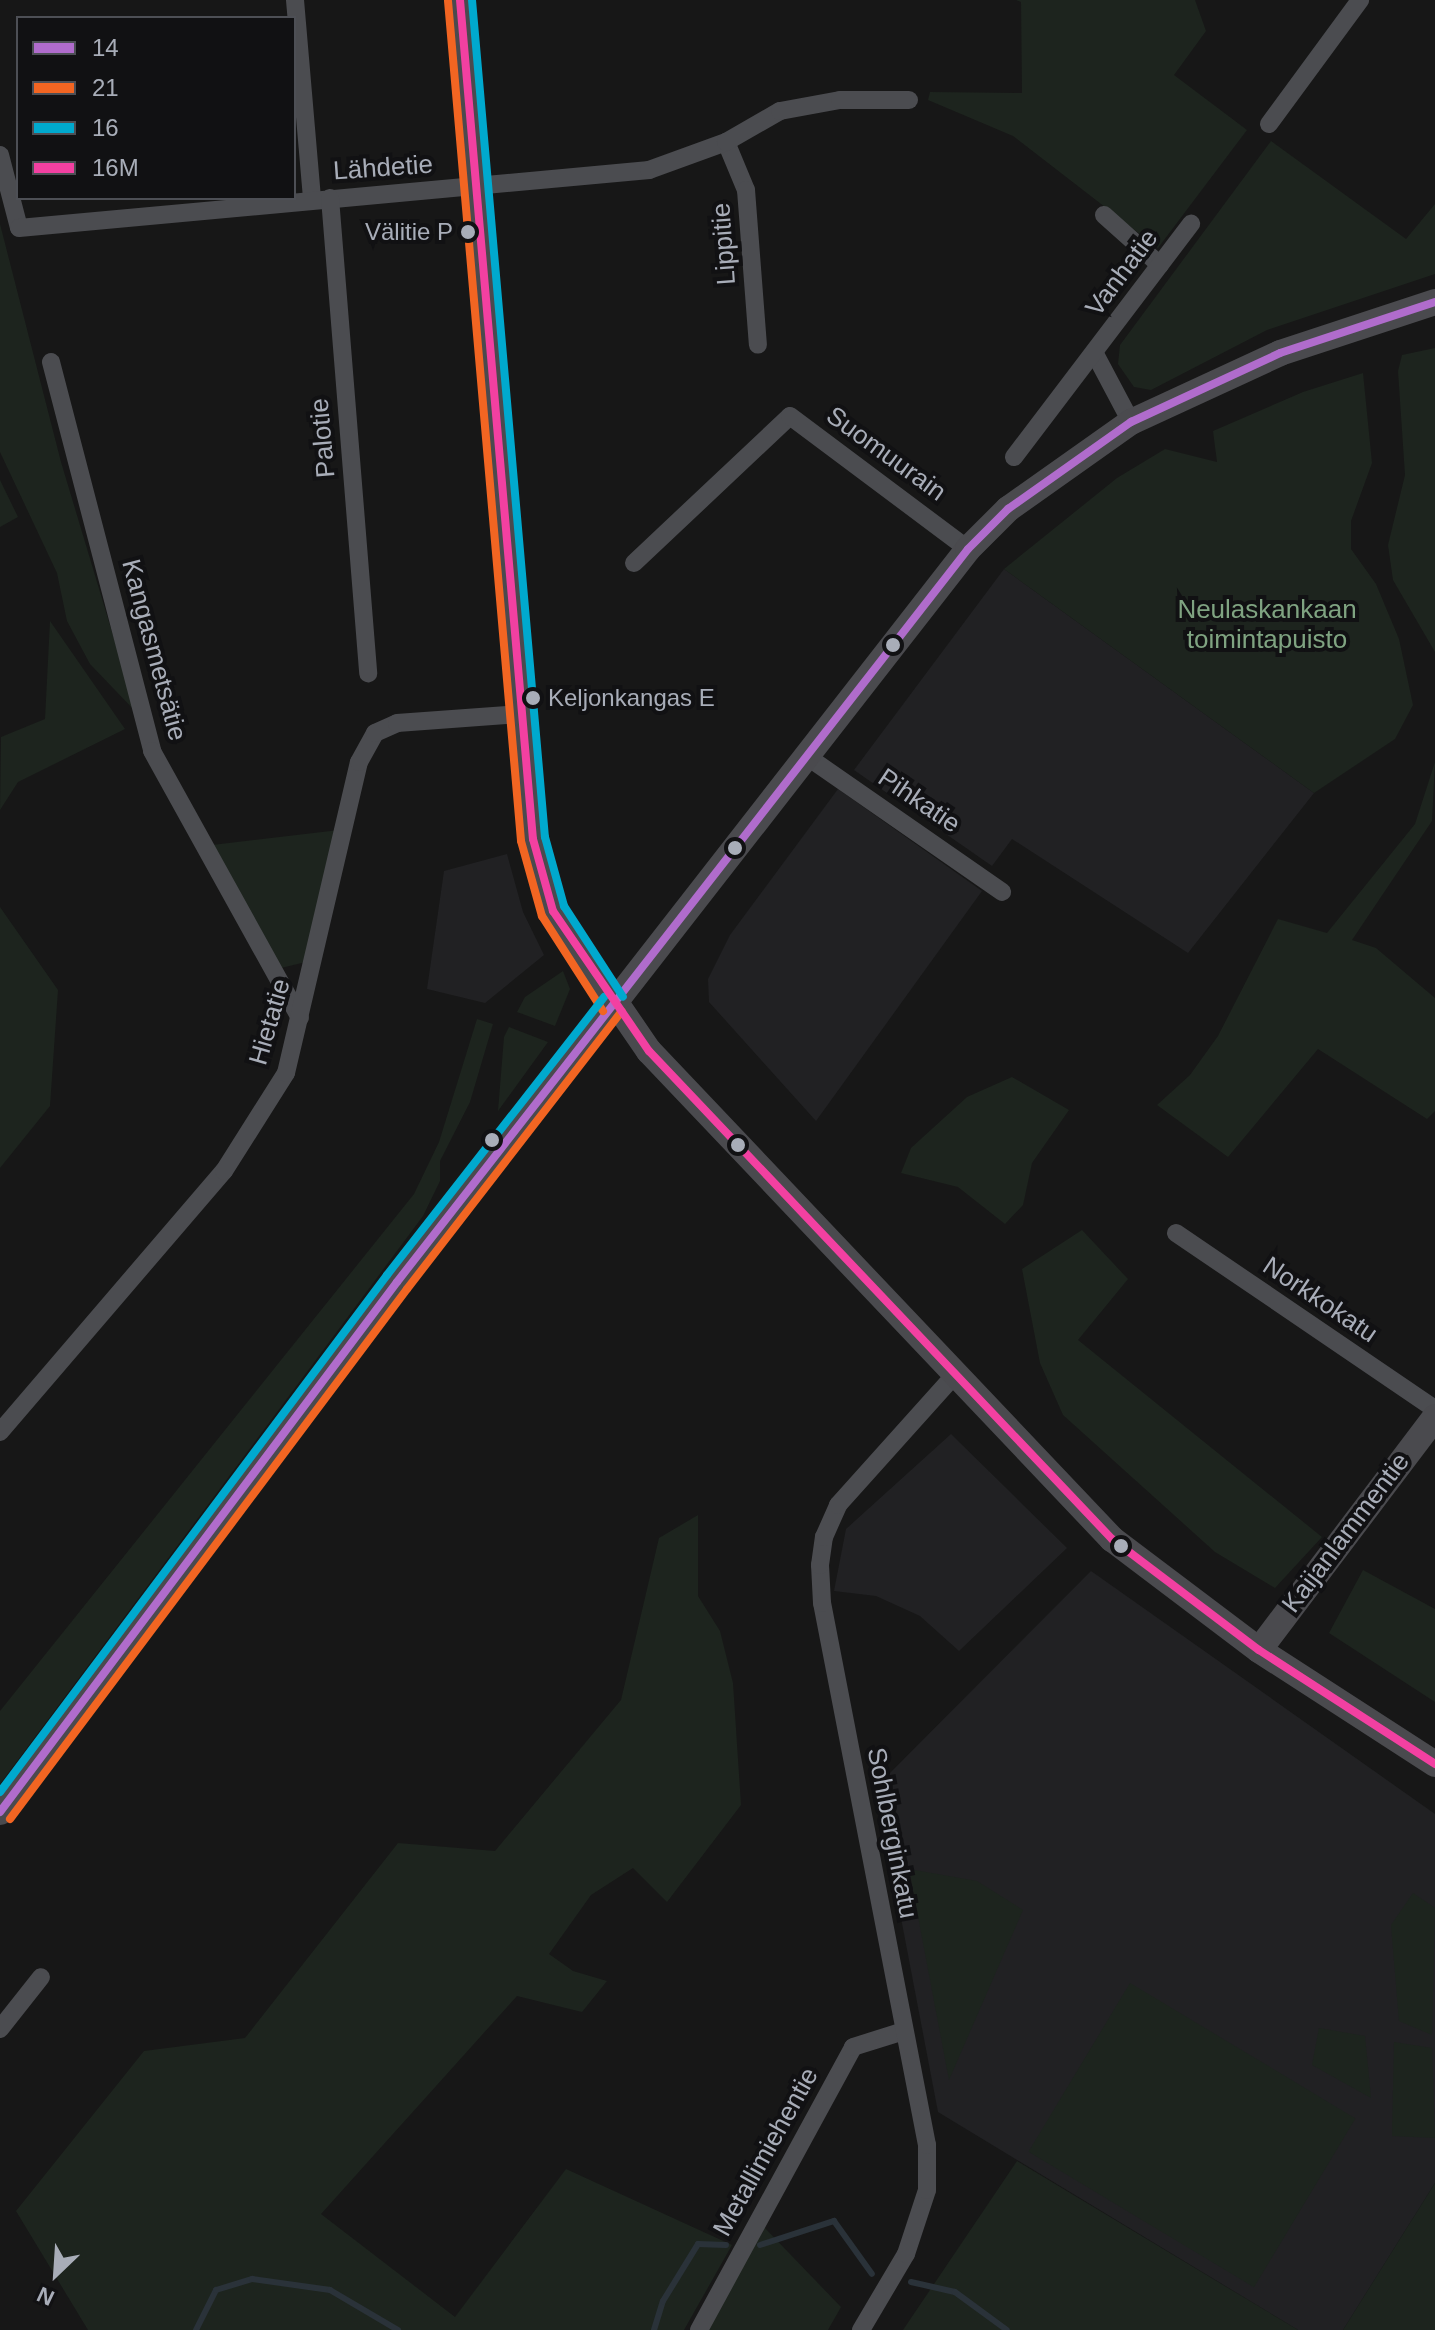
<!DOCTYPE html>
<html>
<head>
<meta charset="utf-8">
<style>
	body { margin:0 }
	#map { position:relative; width:1435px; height:2330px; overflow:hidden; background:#171717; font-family:Arial,sans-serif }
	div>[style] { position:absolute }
	.built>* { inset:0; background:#212123 }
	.green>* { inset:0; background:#1d241e; transform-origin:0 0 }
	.stream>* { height:6px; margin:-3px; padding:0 3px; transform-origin:3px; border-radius:3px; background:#2a3239 }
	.street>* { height:18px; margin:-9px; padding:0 9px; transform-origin:9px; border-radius:9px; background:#4b4c50 }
	.secondary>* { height:26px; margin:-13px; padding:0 13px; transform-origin:13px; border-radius:13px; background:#4a4a4e }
	.bus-1>* { height:8px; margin:-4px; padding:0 4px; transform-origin:4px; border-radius:4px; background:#b06ccc }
	.bus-2>* { height:8px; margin:-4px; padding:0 4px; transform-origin:4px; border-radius:4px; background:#f26522 }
	.bus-3>* { height:8px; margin:-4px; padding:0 4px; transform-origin:4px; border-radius:4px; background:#00a9ce }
	.bus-4>* { height:8px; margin:-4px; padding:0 4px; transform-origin:4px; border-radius:4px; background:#f240a1 }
	.dots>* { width:22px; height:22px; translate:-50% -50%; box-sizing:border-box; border:4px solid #111113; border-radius:50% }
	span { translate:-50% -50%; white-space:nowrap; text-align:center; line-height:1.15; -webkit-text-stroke:8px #111113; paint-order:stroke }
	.bus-label { font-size:24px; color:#a8adb8 }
	.right { translate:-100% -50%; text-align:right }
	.left { translate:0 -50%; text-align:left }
	.street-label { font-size:26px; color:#a8adb8 }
	.park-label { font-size:26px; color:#7fa381 }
	.legend { position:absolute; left:16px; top:16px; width:280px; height:184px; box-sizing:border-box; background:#111113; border:2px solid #4d4f55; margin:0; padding:10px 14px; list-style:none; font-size:24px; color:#a8adb8 }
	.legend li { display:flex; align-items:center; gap:16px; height:40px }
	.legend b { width:40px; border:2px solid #4d4f55 }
	.north { position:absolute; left:16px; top:2234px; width:80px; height:80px; -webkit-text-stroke:6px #111113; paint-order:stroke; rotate:205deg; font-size:22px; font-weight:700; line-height:32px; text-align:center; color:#a8adb8 }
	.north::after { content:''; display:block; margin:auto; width:28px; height:36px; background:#a8adb8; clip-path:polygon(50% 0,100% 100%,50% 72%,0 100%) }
</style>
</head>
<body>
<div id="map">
	<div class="built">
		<i style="clip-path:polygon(1004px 569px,1314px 793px,1188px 953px,1012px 839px,992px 866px,854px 770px)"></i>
		<i style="clip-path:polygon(838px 789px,982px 891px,816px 1121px,709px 1002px,708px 979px,730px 935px)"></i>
		<i style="clip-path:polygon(507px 854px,523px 912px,544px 955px,485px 1003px,427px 989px,444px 871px)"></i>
		<i style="clip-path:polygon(951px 1434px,1067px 1548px,959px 1651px,920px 1616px,876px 1596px,834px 1591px,846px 1529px)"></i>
		<i style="clip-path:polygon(1091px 1571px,1435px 1814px,1435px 2183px,1343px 2330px,1298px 2330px,938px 2112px,876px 1787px)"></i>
	</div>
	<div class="green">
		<i style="clip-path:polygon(1016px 0,1195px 0,1206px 31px,1174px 75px,1247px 130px,1158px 248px,1013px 136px,928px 100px,930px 92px,1022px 93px,1021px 2px)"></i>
		<i style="clip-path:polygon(1271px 141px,1406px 239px,1435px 204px,1435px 274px,1267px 330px,1151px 390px,1134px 387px,1118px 364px,1120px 345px)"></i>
		<i style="clip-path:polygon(0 224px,61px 462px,136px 712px,90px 664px,67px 621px,57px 573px,0 452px)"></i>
		<i style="clip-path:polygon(1435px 348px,1435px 652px,1393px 580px,1388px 545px,1405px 475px,1398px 371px,1402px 355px)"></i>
		<i style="clip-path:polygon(1363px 373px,1372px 463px,1351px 521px,1351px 549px,1376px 584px,1399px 639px,1413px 705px,1395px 739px,1314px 793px,1004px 569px,1117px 478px,1165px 449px,1217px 462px,1213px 431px,1303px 392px)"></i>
		<i style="clip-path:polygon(0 480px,18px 517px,0 527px)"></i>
		<i style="clip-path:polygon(50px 621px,125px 729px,18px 782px,0 810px,1px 737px,45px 719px)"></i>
		<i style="clip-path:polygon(1435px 762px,1432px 821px,1352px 940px,1376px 948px,1435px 998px,1435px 1111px,1427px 1119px,1318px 1049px,1228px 1157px,1157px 1105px,1190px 1075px,1218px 1036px,1278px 919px,1327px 933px,1415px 824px)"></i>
		<i style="clip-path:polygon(339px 830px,310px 961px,281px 968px,212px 845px)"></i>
		<i style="clip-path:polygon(0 907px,58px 990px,50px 1106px,0 1168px)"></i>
		<i style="clip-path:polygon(563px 971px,570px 989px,555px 1026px,517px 1012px,525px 997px)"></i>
		<i style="clip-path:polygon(477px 1019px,493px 1024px,470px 1102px,440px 1161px,440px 1181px,423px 1216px,0 1784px,0 1711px,414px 1194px,439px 1142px)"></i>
		<i style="clip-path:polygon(509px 1027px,548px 1042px,498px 1111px,504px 1037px)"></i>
		<i style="clip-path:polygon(1012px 1077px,1069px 1110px,1032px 1163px,1023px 1205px,1005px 1224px,958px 1187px,901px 1173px,911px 1148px,967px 1097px)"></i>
		<i style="clip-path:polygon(1082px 1230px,1128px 1279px,1078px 1340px,1322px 1537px,1275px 1588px,1215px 1552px,1063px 1415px,1040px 1363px,1022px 1269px)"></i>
		<i style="clip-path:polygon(698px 1515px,698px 1596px,720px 1631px,733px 1683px,741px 1805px,667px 1902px,633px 1868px,591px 1895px,549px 1954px,573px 1971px,607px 1981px,582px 2012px,517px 1996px,321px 2214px,455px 2317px,566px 2169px,732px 2245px,684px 2330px,88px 2330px,16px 2211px,144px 2051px,245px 2038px,398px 1843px,495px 1851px,621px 1700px,659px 1538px)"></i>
		<i style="clip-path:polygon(1363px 1570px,1435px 1609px,1435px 1702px,1329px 1633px)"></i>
		<i style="clip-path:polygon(909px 1869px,977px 1881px,1023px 1910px,949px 2080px)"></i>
		<i style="clip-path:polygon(1413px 1893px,1435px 1908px,1432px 2035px,1399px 2021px,1391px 1925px)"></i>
		<i style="left:1130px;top:1983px;width:263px;height:197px;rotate:31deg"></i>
		<i style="clip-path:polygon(1319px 2028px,1365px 2036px,1371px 2098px,1312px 2065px)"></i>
		<i style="clip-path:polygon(1394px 2042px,1432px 2048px,1435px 2138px,1392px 2136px)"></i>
		<i style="clip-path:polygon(1017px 2161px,1298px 2330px,903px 2330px)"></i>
		<i style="clip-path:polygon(1435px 2183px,1435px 2330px,1343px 2330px)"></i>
		<i style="clip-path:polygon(763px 2226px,841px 2307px,828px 2330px,707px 2330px)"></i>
	</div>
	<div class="stream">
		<i style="left:760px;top:2245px;width:78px;rotate:-18deg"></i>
		<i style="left:834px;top:2221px;width:65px;rotate:54.4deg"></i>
		<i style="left:911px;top:2282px;width:45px;rotate:12.8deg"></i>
		<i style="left:955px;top:2292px;width:64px;rotate:36.2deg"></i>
		<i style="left:196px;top:2330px;width:45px;rotate:-63.4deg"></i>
		<i style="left:216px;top:2290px;width:38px;rotate:-17deg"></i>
		<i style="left:252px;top:2279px;width:79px;rotate:8deg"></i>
		<i style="left:330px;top:2290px;width:79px;rotate:30.5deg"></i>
		<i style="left:654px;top:2330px;width:30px;rotate:-73deg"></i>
		<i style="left:663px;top:2301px;width:67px;rotate:-58.4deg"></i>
		<i style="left:698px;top:2244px;width:28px;rotate:2deg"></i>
	</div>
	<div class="street">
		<i style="left:295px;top:0;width:200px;rotate:85.1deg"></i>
		<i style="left:1269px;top:124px;width:154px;rotate:-53.7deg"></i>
		<i style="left:726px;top:142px;width:52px;rotate:67.4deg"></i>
		<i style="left:746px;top:190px;width:155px;rotate:85.6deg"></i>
		<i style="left:0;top:155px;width:75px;rotate:75.4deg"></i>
		<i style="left:19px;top:228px;width:633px;rotate:-5.26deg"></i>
		<i style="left:649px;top:170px;width:82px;rotate:-20deg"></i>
		<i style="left:726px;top:142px;width:62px;rotate:-29.9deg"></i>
		<i style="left:780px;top:111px;width:61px;rotate:-10.4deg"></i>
		<i style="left:840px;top:100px;width:69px"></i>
		<i style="left:330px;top:198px;width:477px;rotate:85.4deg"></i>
		<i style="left:1104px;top:215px;width:75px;rotate:41.8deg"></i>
		<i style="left:1095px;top:354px;width:77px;rotate:62.1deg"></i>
		<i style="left:51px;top:362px;width:402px;rotate:75.4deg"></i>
		<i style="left:152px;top:751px;width:305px;rotate:61deg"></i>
		<i style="left:1014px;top:457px;width:293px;rotate:-52.8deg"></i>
		<i style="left:634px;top:563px;width:214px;rotate:-43.3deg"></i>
		<i style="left:790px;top:416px;width:222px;rotate:36.8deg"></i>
		<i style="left:805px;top:755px;width:240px;rotate:34.8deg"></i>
		<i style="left:1176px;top:1233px;width:313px;rotate:34.2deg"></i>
		<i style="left:0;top:1432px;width:344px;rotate:-49.4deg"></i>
		<i style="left:224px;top:1171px;width:116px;rotate:-57.7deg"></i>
		<i style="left:286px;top:1073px;width:319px;rotate:-76.8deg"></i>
		<i style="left:359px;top:762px;width:33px;rotate:-61deg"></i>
		<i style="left:375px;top:733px;width:24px;rotate:-24deg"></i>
		<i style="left:397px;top:723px;width:123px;rotate:-4.2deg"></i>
		<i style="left:0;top:2029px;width:66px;rotate:-51.7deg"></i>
		<i style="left:699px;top:2330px;width:322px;rotate:-61.4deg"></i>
		<i style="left:853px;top:2047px;width:53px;rotate:-17.4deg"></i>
		<i style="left:861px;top:2330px;width:88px;rotate:-59.4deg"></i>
		<i style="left:906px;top:2254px;width:67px;rotate:-71.8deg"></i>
		<i style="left:927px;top:2190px;width:45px;rotate:-90deg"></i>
		<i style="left:927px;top:2145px;width:552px;rotate:-100.96deg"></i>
		<i style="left:822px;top:1603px;width:38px;rotate:-93deg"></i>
		<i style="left:820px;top:1565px;width:28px;rotate:-82deg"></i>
		<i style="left:824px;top:1537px;width:35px;rotate:-66deg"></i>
		<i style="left:838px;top:1505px;width:172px;rotate:-48.1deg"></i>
	</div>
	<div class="secondary">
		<i style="left:460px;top:0;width:842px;rotate:85.03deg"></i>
		<i style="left:533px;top:839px;width:75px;rotate:74.5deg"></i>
		<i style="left:553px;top:911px;width:170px;rotate:55.6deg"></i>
		<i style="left:649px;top:1051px;width:673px;rotate:46.51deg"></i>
		<i style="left:1112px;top:1539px;width:184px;rotate:37.1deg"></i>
		<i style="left:1259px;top:1650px;width:210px;rotate:32.9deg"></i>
		<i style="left:1259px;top:1650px;width:292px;rotate:-52.9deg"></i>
		<i style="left:0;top:1812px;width:662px;rotate:-53.16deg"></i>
		<i style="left:397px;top:1282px;width:929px;rotate:-52.08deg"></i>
		<i style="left:968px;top:549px;width:57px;rotate:-45deg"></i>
		<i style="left:1008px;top:509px;width:151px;rotate:-35.3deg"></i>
		<i style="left:1131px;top:422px;width:164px;rotate:-24.8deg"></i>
		<i style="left:1280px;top:353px;width:163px;rotate:-18.2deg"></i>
	</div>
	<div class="bus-1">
		<i style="left:0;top:1812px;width:662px;rotate:-53.16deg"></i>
		<i style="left:397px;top:1282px;width:929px;rotate:-52.08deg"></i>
		<i style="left:968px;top:549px;width:57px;rotate:-45deg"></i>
		<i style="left:1008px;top:509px;width:151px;rotate:-35.3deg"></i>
		<i style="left:1131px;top:422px;width:164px;rotate:-24.8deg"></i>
		<i style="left:1280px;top:353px;width:163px;rotate:-18.2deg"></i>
	</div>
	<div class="bus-2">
		<i style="left:448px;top:1px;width:843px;rotate:85.03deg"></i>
		<i style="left:521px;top:841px;width:78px;rotate:74.4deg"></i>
		<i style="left:542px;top:916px;width:113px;rotate:57.3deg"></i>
		<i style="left:10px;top:1819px;width:662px;rotate:-53.16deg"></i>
		<i style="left:407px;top:1289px;width:351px;rotate:-52.3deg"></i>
	</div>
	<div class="bus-3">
		<i style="left:472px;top:0;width:840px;rotate:85.02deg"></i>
		<i style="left:545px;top:837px;width:72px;rotate:74.6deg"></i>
		<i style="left:564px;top:906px;width:108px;rotate:57deg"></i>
		<i style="left:0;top:1792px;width:646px;rotate:-53.18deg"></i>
		<i style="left:387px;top:1275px;width:353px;rotate:-52deg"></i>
	</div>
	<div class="bus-4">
		<i style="left:460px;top:0;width:842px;rotate:85.03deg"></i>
		<i style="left:533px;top:839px;width:75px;rotate:74.5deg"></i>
		<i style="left:553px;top:911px;width:170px;rotate:55.6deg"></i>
		<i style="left:649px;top:1051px;width:673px;rotate:46.51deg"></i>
		<i style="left:1112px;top:1539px;width:184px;rotate:37.1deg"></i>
		<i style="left:1259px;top:1650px;width:210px;rotate:32.9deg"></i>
	</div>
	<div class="dots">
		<i style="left:468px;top:232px;background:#a8adb8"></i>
		<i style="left:893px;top:645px;background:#a8adb8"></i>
		<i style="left:533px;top:698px;background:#a8adb8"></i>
		<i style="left:735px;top:848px;background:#a8adb8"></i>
		<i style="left:492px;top:1140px;background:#a8adb8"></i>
		<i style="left:738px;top:1145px;background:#a8adb8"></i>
		<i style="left:1121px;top:1546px;background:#a8adb8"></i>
	</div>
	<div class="bus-label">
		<span class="right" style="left:453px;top:232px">Välitie P</span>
		<span class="left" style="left:548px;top:698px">Keljonkangas E</span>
	</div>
	<div class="street-label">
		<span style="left:383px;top:168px;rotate:-4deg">Lähdetie</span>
		<span style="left:724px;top:244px;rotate:-94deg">Lippitie</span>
		<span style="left:1122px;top:273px;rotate:-53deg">Vanhatie</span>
		<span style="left:323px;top:438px;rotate:-95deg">Palotie</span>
		<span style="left:886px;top:454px;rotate:36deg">Suomuurain</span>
		<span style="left:154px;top:650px;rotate:75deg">Kangasmetsätie</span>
		<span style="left:919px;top:801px;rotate:34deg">Pihkatie</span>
		<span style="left:270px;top:1022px;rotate:-74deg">Hietatie</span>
		<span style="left:1320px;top:1300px;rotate:34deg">Norkkokatu</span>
		<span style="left:1346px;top:1533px;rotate:-53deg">Kaijanlammentie</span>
		<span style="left:892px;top:1833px;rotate:79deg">Sohlberginkatu</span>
		<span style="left:766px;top:2152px;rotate:-61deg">Metallimiehentie</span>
	</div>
	<div class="park-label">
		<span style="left:1267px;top:625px">Neulaskankaan<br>toimintapuisto</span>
	</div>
	<ul class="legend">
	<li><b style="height:10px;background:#b06ccc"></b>14</li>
	<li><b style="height:10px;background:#f26522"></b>21</li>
	<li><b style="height:10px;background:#00a9ce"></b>16</li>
	<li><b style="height:10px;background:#f240a1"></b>16M</li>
	</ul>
	<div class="north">N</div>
</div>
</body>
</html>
